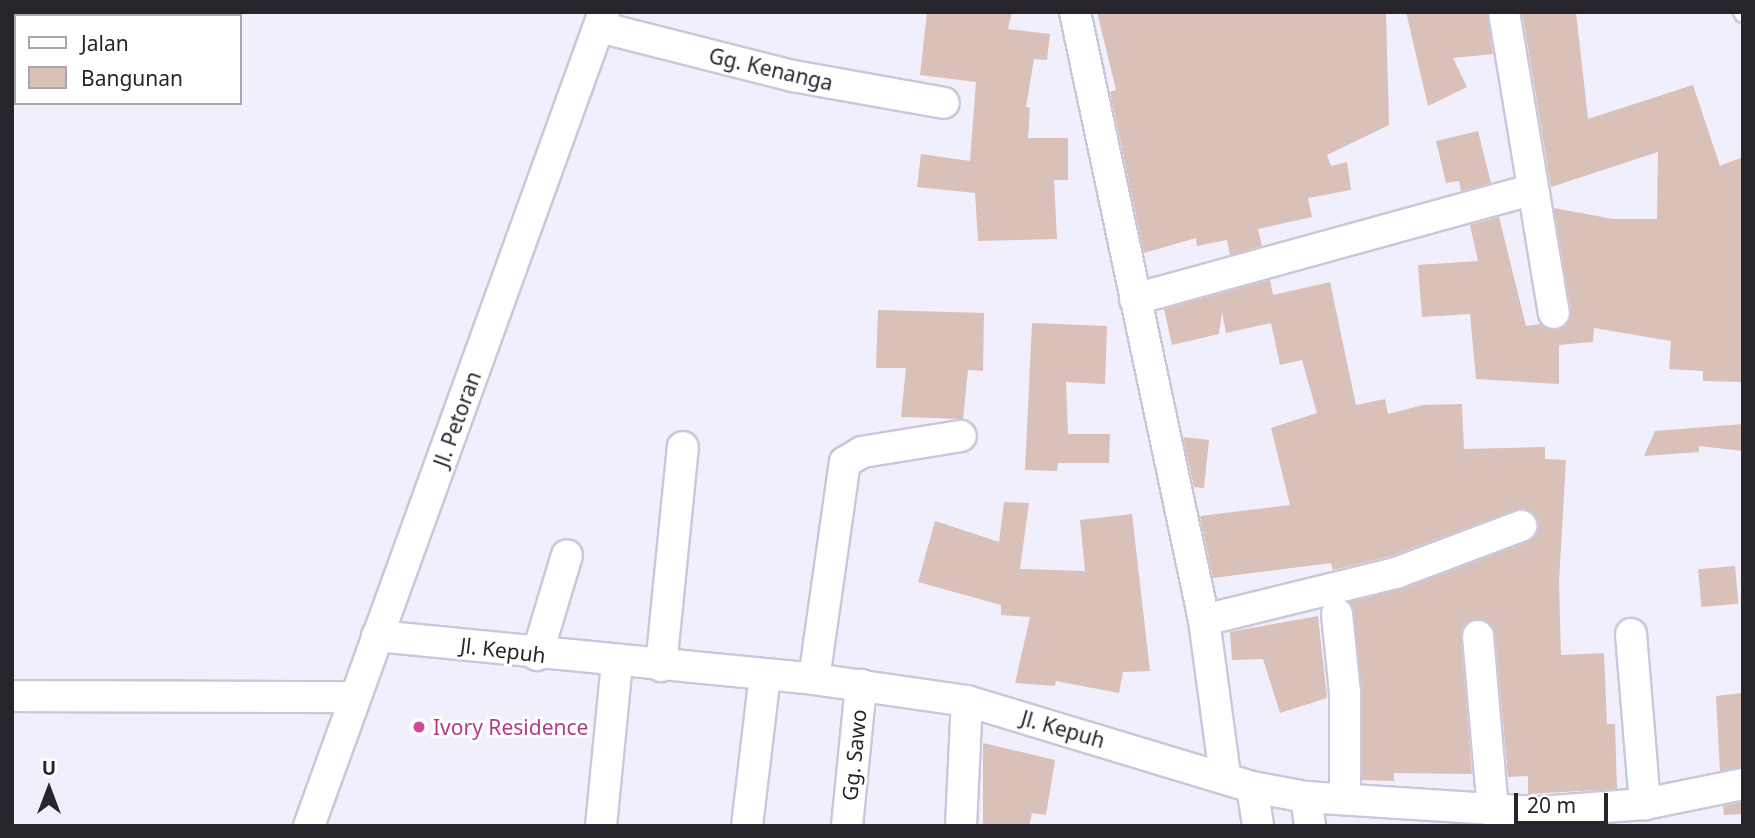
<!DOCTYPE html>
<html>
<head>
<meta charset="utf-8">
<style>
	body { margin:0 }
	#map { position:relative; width:1755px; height:838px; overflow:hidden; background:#f2effc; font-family:"Noto Sans",sans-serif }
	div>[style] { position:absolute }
	.building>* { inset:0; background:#d9c0b8; transform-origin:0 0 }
	.roads { filter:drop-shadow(2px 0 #ccc6db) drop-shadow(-2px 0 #ccc6db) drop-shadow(0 2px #ccc6db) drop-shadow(0 -2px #ccc6db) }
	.service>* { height:16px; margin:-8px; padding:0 8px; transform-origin:8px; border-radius:8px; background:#fff }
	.minor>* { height:30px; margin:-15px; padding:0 15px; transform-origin:15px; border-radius:15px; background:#fff }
	.dots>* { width:19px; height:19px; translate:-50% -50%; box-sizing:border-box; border:4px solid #fff; border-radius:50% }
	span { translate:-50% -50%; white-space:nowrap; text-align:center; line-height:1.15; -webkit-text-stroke:6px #fff; paint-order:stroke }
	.street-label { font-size:21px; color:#27242c }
	.hotel-label { font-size:21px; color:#b23c85 }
	.left { translate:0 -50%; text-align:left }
	.frame { position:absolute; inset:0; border:14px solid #27242c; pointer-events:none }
	.legend { position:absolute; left:14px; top:14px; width:228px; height:91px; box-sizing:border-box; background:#fff; border:2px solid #a9a7ab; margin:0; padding:9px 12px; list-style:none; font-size:21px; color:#27242c }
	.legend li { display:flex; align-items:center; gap:14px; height:35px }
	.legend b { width:35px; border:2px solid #a9a7ab }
	.north { position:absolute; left:14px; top:754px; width:70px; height:70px; -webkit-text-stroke:5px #fff; paint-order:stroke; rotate:0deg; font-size:19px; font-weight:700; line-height:28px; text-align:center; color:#27242c }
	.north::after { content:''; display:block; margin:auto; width:24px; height:32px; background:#27242c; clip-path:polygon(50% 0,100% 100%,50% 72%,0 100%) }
	.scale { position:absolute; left:1514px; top:793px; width:94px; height:32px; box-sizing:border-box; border:4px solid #27242c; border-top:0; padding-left:9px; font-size:21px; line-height:24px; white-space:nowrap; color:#27242c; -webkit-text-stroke:5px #fff; paint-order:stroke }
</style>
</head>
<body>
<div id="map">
	<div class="building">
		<i style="clip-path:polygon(927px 12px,1012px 12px,1008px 29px,1050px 34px,1047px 60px,1034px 59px,1026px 107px,1030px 108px,1028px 138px,1068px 138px,1068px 180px,1054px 180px,1057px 239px,978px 241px,975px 193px,917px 187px,921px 154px,970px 161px,976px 82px,920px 75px)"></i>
		<i style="clip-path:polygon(1097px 12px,1386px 12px,1389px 125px,1327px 155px,1331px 166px,1347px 162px,1351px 190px,1308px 198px,1312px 217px,1258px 229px,1262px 246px,1230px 255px,1227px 240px,1197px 246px,1196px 238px,1144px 253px,1110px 92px,1116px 90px)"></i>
		<i style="clip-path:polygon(1406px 12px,1487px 12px,1493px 54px,1453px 58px,1467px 87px,1428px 106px)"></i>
		<i style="clip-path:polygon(1522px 12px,1576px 12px,1588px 119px,1693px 85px,1720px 166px,1743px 157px,1743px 382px,1703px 381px,1703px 371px,1669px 369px,1671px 341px,1594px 328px,1593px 342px,1559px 345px,1559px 384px,1476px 379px,1470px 314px,1422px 317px,1418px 265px,1478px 261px,1470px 225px,1499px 217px,1526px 326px,1541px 324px,1556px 330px,1566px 326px,1571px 311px,1554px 208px,1613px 219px,1657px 219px,1658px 152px,1551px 187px)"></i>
		<i style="clip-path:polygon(1478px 131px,1491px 183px,1461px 191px,1459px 181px,1446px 183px,1436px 141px)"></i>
		<i style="clip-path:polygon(1270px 280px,1273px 295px,1330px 282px,1356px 405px,1385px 399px,1388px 414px,1423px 405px,1462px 404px,1464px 449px,1545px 447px,1545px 459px,1566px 460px,1559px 582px,1561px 655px,1604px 653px,1607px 724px,1615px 724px,1617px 789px,1528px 794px,1528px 776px,1508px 777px,1495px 634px,1492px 625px,1477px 619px,1467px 622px,1461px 637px,1472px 774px,1394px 773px,1394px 781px,1362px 780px,1362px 691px,1350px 602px,1402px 589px,1527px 542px,1538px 528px,1532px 512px,1515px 510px,1391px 556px,1333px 570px,1331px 563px,1213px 578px,1200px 516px,1290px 505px,1271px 428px,1317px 413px,1302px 360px,1280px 365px,1271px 323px,1226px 333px,1222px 312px,1219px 334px,1172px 345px,1164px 309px)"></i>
		<i style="clip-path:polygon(878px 310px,984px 313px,983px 371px,968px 370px,963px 419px,901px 417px,906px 368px,876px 368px)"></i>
		<i style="clip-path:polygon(1032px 323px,1107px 326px,1105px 384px,1066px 382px,1068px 434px,1110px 434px,1109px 463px,1058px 463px,1057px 471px,1025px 470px)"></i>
		<i style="clip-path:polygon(1743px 424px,1743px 451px,1699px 446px,1699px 452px,1644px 456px,1655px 431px)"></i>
		<i style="clip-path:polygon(1183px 437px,1209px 440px,1204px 488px,1194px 487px)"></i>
		<i style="clip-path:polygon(1004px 502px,1029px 503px,1020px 569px,1085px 571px,1080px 520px,1132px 514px,1150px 671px,1123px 672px,1119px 693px,1056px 681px,1055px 686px,1015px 683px,1030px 617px,1001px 615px,1001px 605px,918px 582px,935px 521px,999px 542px)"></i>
		<i style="left:1735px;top:566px;width:38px;height:37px;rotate:85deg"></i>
		<i style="clip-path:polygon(1318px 616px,1327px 698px,1280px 713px,1263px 659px,1232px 660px,1230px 632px)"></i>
		<i style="clip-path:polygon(1743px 693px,1743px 767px,1720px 771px,1716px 696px)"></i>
		<i style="clip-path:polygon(983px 743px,1055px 760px,1046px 815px,1032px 813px,1029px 826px,983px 826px)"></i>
		<i style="clip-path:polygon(1743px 802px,1743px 814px,1724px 815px,1723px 806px)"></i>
	</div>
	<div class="roads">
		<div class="service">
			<i style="left:1742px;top:12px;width:2px;rotate:63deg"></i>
		</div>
		<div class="minor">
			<i style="left:1075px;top:12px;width:622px;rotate:78.02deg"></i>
			<i style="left:1204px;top:620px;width:157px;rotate:82.3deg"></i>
			<i style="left:1504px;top:12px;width:305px;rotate:80.6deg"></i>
			<i style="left:599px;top:27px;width:200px;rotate:14.2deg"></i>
			<i style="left:793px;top:76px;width:153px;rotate:10.1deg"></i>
			<i style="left:1135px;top:299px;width:411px;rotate:-15.4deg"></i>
			<i style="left:1337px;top:614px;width:79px;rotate:84.2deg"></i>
			<i style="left:1345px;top:693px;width:105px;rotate:90deg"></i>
			<i style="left:1204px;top:620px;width:198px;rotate:-13.8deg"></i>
			<i style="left:1396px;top:573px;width:134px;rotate:-20.6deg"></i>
			<i style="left:1631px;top:634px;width:171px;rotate:85.3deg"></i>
			<i style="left:377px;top:636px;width:439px;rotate:5.6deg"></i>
			<i style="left:814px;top:679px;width:155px;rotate:8.2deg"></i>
			<i style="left:967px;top:701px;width:298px;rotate:16.8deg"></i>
			<i style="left:1252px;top:787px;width:55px;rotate:10.5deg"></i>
			<i style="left:1306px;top:797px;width:234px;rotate:3.7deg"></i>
			<i style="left:1540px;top:812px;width:105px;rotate:-4.4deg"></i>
			<i style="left:1645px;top:804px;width:100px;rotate:-11.5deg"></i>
			<i style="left:1478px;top:636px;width:176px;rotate:85.1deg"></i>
			<i style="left:537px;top:655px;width:104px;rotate:-73.3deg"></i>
			<i style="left:661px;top:666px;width:220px;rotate:-84.3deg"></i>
			<i style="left:814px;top:679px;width:219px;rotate:-81.9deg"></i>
			<i style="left:845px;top:462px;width:20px;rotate:-30deg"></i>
			<i style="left:862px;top:452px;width:100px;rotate:-9.2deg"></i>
			<i style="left:12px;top:696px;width:343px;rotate:0.2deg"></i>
			<i style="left:1252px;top:787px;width:39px;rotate:81deg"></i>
			<i style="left:1306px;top:797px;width:29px;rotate:82deg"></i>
			<i style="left:309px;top:826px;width:866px;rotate:-70.08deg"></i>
			<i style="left:601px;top:826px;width:165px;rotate:-84.4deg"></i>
			<i style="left:747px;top:826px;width:153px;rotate:-83.2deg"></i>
			<i style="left:847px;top:826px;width:142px;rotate:-84.3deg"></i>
			<i style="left:961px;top:826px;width:125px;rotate:-87.3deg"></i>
		</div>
	</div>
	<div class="dots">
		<i style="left:419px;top:727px;background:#d1479c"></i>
	</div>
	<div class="street-label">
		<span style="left:771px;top:69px;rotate:13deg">Gg. Kenanga</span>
		<span style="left:457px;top:419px;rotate:-70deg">Jl. Petoran</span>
		<span style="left:503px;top:650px;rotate:7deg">Jl. Kepuh</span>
		<span style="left:1063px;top:729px;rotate:16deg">Jl. Kepuh</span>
		<span style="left:854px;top:755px;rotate:-84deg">Gg. Sawo</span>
	</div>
	<div class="hotel-label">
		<span class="left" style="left:433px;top:727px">Ivory Residence</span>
	</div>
	<div class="frame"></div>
	<ul class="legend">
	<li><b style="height:9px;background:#fff"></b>Jalan</li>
	<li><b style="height:19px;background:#d9c0b8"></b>Bangunan</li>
	</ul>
	<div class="north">U</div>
	<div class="scale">20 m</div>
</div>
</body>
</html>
